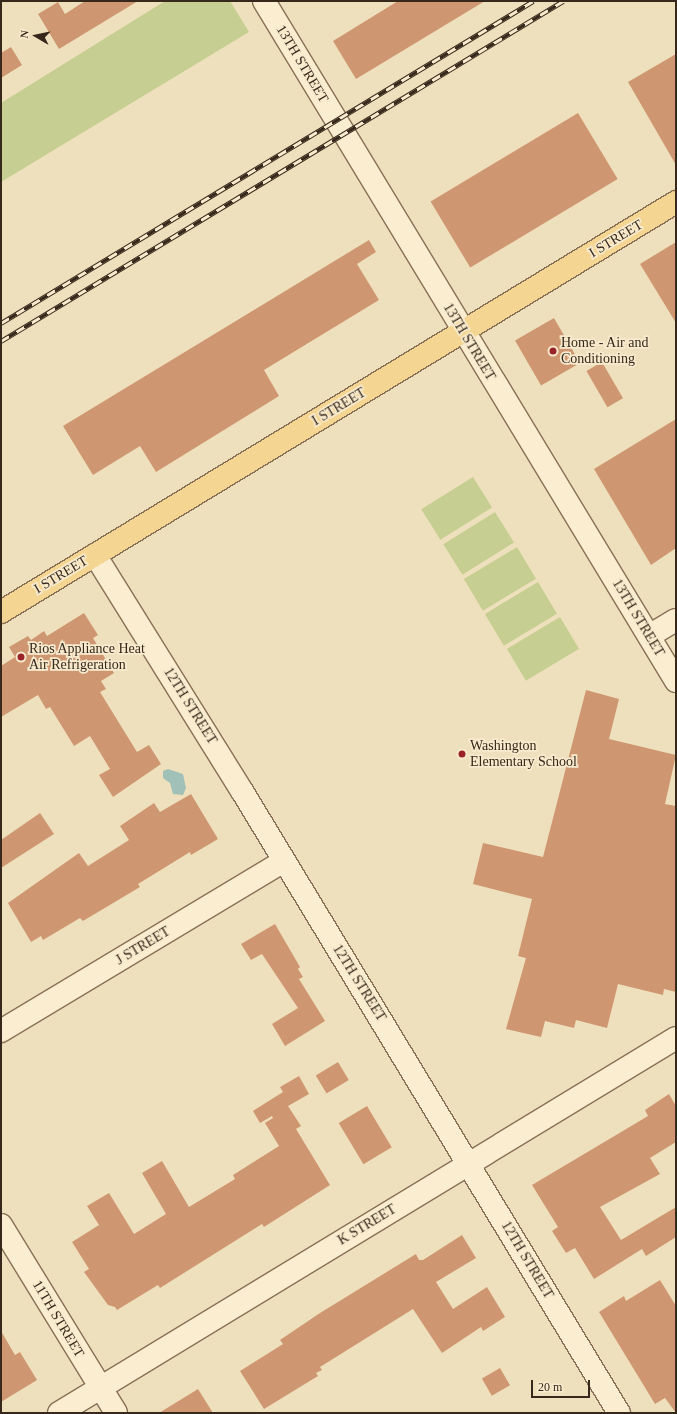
<!DOCTYPE html>
<html>
<head>
<meta charset="utf-8">
<style>
	body { margin:0 }
	#map { position:relative; width:677px; height:1414px; overflow:hidden; background:#efe0bd; font-family:"Times New Roman",serif }
	div>[style] { position:absolute }
	.green>* { inset:0; background:#c7ce91; transform-origin:0 0 }
	.water>* { inset:0; background:#a1c0b7 }
	.building>* { inset:0; background:#cf9771; transform-origin:0 0 }
	.roads { filter:drop-shadow(1px 0 #887056) drop-shadow(-1px 0 #887056) drop-shadow(0 1px #887056) drop-shadow(0 -1px #887056) }
	.minor>* { height:22px; margin:-11px; padding:0 11px; transform-origin:11px; border-radius:11px; background:#faedd0 }
	.tertiary>* { height:22px; margin:-11px; padding:0 11px; transform-origin:11px; border-radius:11px; background:#faedd0 }
	.primary>* { height:22px; margin:-11px; padding:0 11px; transform-origin:11px; border-radius:11px; background:#f5d592 }
	.rail>* { height:4.5px; margin-top:-2.25px; transform-origin:0; background:repeating-linear-gradient(90deg,#f7eacd 0 9px,#36281b 0 18px); box-sizing:border-box; border-block:1px solid #36281b }
	.dots>* { width:11px; height:11px; translate:-50% -50%; box-sizing:border-box; border:2px solid #f7eacd; border-radius:50% }
	span { translate:-50% -50%; white-space:nowrap; text-align:center; line-height:1.15; -webkit-text-stroke:3.5px #f7eacd; paint-order:stroke }
	.street-label { font-size:14px; color:#36281b }
	.poi-label { font-size:14px; color:#36281b }
	.left { translate:0 -50%; text-align:left }
	.frame { position:absolute; inset:0; border:2px solid #36281b; pointer-events:none }
	.north { position:absolute; left:16px; top:16px; width:40px; height:40px; -webkit-text-stroke:3px #f7eacd; paint-order:stroke; rotate:279deg; font-size:11px; font-weight:700; line-height:16px; text-align:center; color:#36281b }
	.north::after { content:''; display:block; margin:auto; width:14px; height:18px; background:#36281b; clip-path:polygon(50% 0,100% 100%,50% 72%,0 100%) }
	.scale { position:absolute; left:531px; top:1380px; width:59px; height:18px; box-sizing:border-box; border:2px solid #36281b; border-top:0; padding-left:5px; font-size:12px; line-height:14px; white-space:nowrap; color:#36281b; -webkit-text-stroke:3px #f7eacd; paint-order:stroke }
</style>
</head>
<body>
<div id="map">
	<div class="green">
		<i style="clip-path:polygon(165px 1px,230px 1px,249px 32px,1px 182px,1px 103px)"></i>
		<i style="left:473px;top:477px;width:36px;height:61px;rotate:58deg"></i>
		<i style="left:495px;top:512px;width:36px;height:61px;rotate:58deg"></i>
		<i style="left:517px;top:547px;width:37px;height:62px;rotate:59deg"></i>
		<i style="left:538px;top:582px;width:37px;height:62px;rotate:59deg"></i>
		<i style="left:560px;top:617px;width:37px;height:62px;rotate:59deg"></i>
	</div>
	<div class="water">
		<i style="clip-path:polygon(168px 769px,183px 774px,186px 788px,183px 795px,173px 794px,170px 783px,163px 778px,163px 771px)"></i>
	</div>
	<div class="building">
		<i style="clip-path:polygon(85px 1px,138px 1px,59px 49px,38px 14px,58px 2px,65px 14px)"></i>
		<i style="clip-path:polygon(398px 1px,485px 1px,356px 79px,333px 41px)"></i>
		<i style="clip-path:polygon(11px 47px,22px 65px,1px 78px,1px 53px)"></i>
		<i style="clip-path:polygon(676px 54px,676px 165px,628px 82px)"></i>
		<i style="left:578px;top:113px;width:77px;height:172px;rotate:59deg"></i>
		<i style="clip-path:polygon(369px 240px,376px 252px,357px 264px,379px 300px,264px 370px,279px 396px,156px 472px,140px 446px,93px 475px,63px 426px)"></i>
		<i style="clip-path:polygon(676px 242px,676px 323px,640px 264px)"></i>
		<i style="left:554px;top:318px;width:52px;height:45px;rotate:60deg"></i>
		<i style="left:602px;top:362px;width:42px;height:18px;rotate:60deg"></i>
		<i style="clip-path:polygon(676px 419px,676px 548px,651px 565px,594px 469px)"></i>
		<i style="clip-path:polygon(84px 613px,98px 635px,93px 638px,114px 673px,101px 681px,106px 689px,100px 692px,137px 752px,149px 745px,161px 764px,113px 797px,99px 775px,110px 769px,90px 736px,74px 746px,50px 707px,46px 709px,38px 695px,1px 717px,1px 666px,15px 657px,9px 647px,28px 636px,31px 640px,44px 631px,47px 636px)"></i>
		<i style="clip-path:polygon(586px 690px,619px 699px,609px 739px,676px 755px,665px 804px,676px 806px,676px 992px,664px 989px,663px 995px,618px 984px,607px 1028px,576px 1020px,574px 1028px,545px 1021px,541px 1037px,506px 1029px,526px 958px,518px 956px,532px 899px,473px 884px,483px 843px,543px 857px)"></i>
		<i style="clip-path:polygon(191px 794px,218px 839px,191px 855px,190px 852px,138px 884px,140px 887px,83px 921px,80px 918px,43px 940px,41px 936px,31px 942px,8px 903px,79px 853px,88px 866px,129px 840px,120px 826px,154px 803px,160px 812px)"></i>
		<i style="clip-path:polygon(40px 813px,54px 834px,1px 868px,1px 840px)"></i>
		<i style="clip-path:polygon(275px 924px,300px 967px,298px 969px,303px 977px,299px 979px,325px 1021px,285px 1046px,272px 1024px,298px 1008px,262px 954px,251px 960px,241px 944px)"></i>
		<i style="left:338px;top:1062px;width:21px;height:26px;rotate:59deg"></i>
		<i style="clip-path:polygon(299px 1076px,309px 1094px,288px 1106px,301px 1126px,296px 1129px,330px 1185px,264px 1227px,262px 1224px,160px 1288px,158px 1285px,117px 1310px,115px 1307px,108px 1305px,84px 1272px,89px 1269px,72px 1242px,99px 1225px,87px 1206px,109px 1193px,134px 1234px,166px 1214px,142px 1173px,162px 1161px,189px 1207px,235px 1179px,233px 1175px,279px 1146px,265px 1123px,273px 1118px,272px 1116px,260px 1123px,253px 1111px,283px 1092px,280px 1087px)"></i>
		<i style="clip-path:polygon(669px 1094px,676px 1106px,676px 1142px,650px 1158px,660px 1174px,600px 1207px,621px 1240px,676px 1207px,676px 1237px,646px 1256px,642px 1249px,594px 1279px,575px 1248px,566px 1253px,552px 1231px,558px 1227px,532px 1185px,648px 1116px,645px 1110px)"></i>
		<i style="left:367px;top:1106px;width:48px;height:33px;rotate:59deg"></i>
		<i style="clip-path:polygon(462px 1235px,476px 1258px,436px 1282px,453px 1309px,487px 1287px,505px 1317px,483px 1331px,481px 1327px,442px 1353px,413px 1309px,320px 1367px,322px 1370px,316px 1373px,318px 1376px,264px 1409px,240px 1371px,283px 1344px,280px 1340px,320px 1313px,416px 1254px,419px 1260px,423px 1260px)"></i>
		<i style="clip-path:polygon(660px 1280px,676px 1306px,676px 1413px,665px 1398px,655px 1404px,599px 1312px,624px 1296px,626px 1301px)"></i>
		<i style="clip-path:polygon(1px 1331px,15px 1355px,20px 1352px,37px 1380px,1px 1402px)"></i>
		<i style="left:500px;top:1368px;width:20px;height:21px;rotate:60deg"></i>
		<i style="clip-path:polygon(198px 1389px,213px 1413px,159px 1413px)"></i>
	</div>
	<div class="roads">
		<div class="minor">
			<i style="left:264px;top:1px;width:795px;rotate:58.79deg"></i>
			<i style="left:95px;top:555px;width:278px;rotate:58.1deg"></i>
			<i style="left:242px;top:791px;width:727px;rotate:58.78deg"></i>
			<i style="left:649px;top:636px;width:31px;rotate:-31deg"></i>
			<i style="left:1px;top:1031px;width:330px;rotate:-31deg"></i>
			<i style="left:59px;top:1413px;width:722px;rotate:-31.29deg"></i>
		</div>
		<div class="tertiary">
			<i style="left:1px;top:1225px;width:220px;rotate:58.5deg"></i>
		</div>
		<div class="primary">
			<i style="left:1px;top:612px;width:790px;rotate:-31.27deg"></i>
		</div>
	</div>
	<div class="rail">
		<i style="left:1px;top:323px;width:622px;rotate:-31.18deg"></i>
		<i style="left:1px;top:341px;width:657px;rotate:-31.17deg"></i>
	</div>
	<div class="dots">
		<i style="left:553px;top:351px;background:#992326"></i>
		<i style="left:21px;top:657px;background:#992326"></i>
		<i style="left:462px;top:754px;background:#992326"></i>
	</div>
	<div class="street-label">
		<span style="left:302px;top:64px;rotate:59deg">13TH STREET</span>
		<span style="left:616px;top:239px;rotate:-31deg">I STREET</span>
		<span style="left:469px;top:342px;rotate:59deg">13TH STREET</span>
		<span style="left:339px;top:407px;rotate:-31deg">I STREET</span>
		<span style="left:61px;top:575px;rotate:-31deg">I STREET</span>
		<span style="left:638px;top:618px;rotate:59deg">13TH STREET</span>
		<span style="left:190px;top:706px;rotate:58deg">12TH STREET</span>
		<span style="left:143px;top:946px;rotate:-31deg">J STREET</span>
		<span style="left:359px;top:983px;rotate:58deg">12TH STREET</span>
		<span style="left:367px;top:1225px;rotate:-31deg">K STREET</span>
		<span style="left:527px;top:1260px;rotate:59deg">12TH STREET</span>
		<span style="left:58px;top:1319px;rotate:59deg">11TH STREET</span>
	</div>
	<div class="poi-label">
		<span class="left" style="left:561px;top:351px">Home - Air and<br>Conditioning</span>
		<span class="left" style="left:29px;top:657px">Rios Appliance Heat<br>Air Refrigeration</span>
		<span class="left" style="left:470px;top:754px">Washington<br>Elementary School</span>
	</div>
	<div class="frame"></div>
	<div class="north">N</div>
	<div class="scale">20 m</div>
</div>
</body>
</html>
